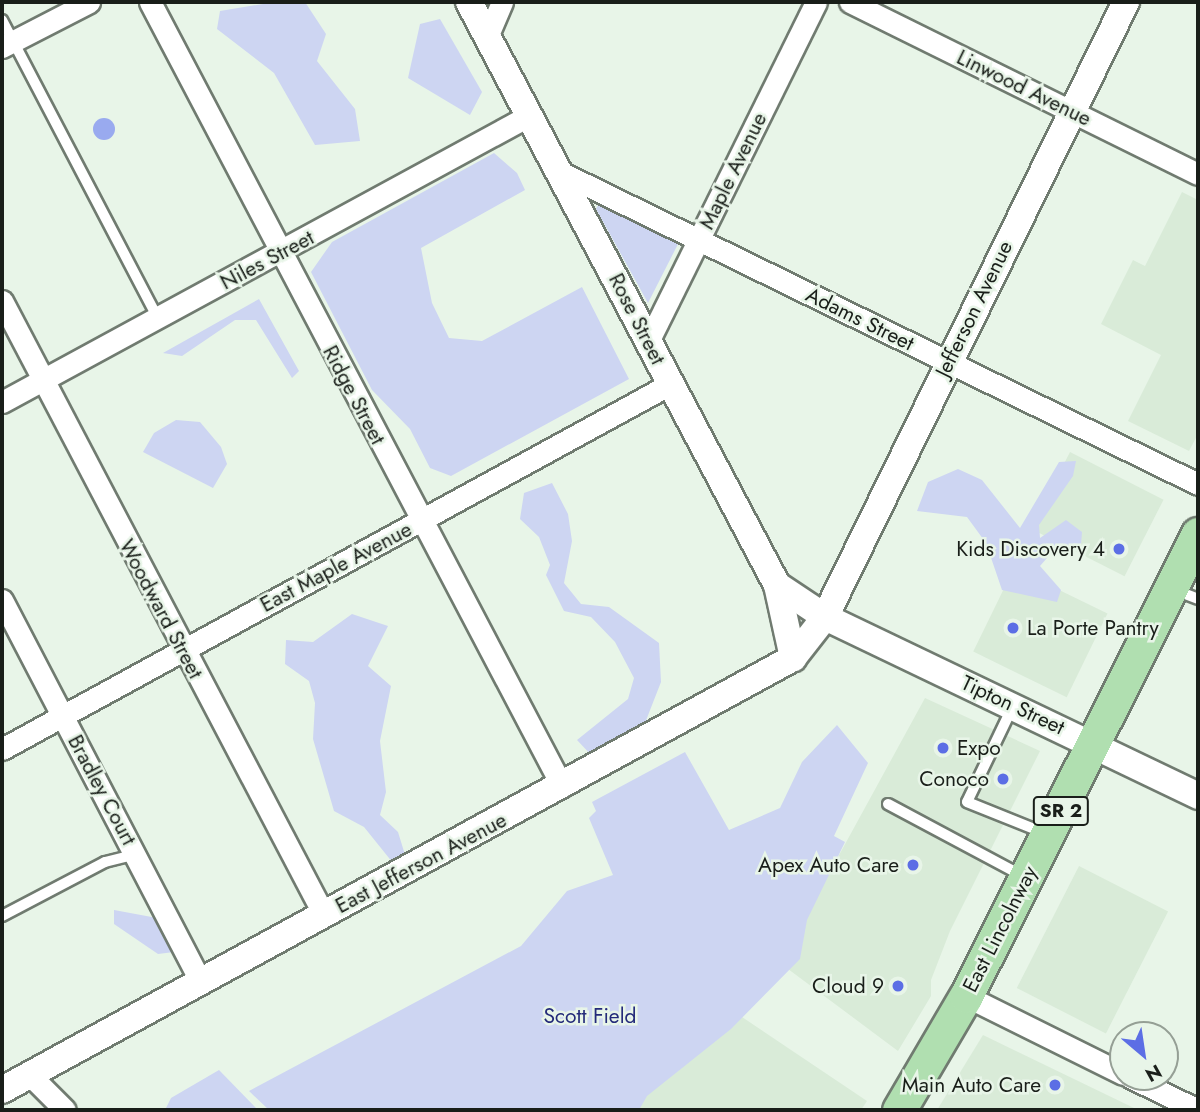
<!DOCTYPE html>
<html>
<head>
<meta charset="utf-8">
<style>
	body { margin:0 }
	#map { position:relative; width:1200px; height:1112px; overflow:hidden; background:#e8f5e8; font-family:Jost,sans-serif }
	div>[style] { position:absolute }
	.built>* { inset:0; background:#d9ebd8; transform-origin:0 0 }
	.green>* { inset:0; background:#cdd5f2 }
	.water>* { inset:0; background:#99aaef }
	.round { border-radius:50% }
	.roads { filter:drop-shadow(2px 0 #707b70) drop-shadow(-2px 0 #707b70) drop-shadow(0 2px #707b70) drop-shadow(0 -2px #707b70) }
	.service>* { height:10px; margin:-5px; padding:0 5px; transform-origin:5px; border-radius:5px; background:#fff }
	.minor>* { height:21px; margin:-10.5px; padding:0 10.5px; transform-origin:10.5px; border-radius:10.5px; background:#fff }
	.tertiary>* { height:26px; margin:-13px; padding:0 13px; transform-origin:13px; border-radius:13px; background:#fff }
	.primary>* { height:33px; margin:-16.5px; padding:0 16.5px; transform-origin:16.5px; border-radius:16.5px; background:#b0dfb0 }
	.dots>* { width:19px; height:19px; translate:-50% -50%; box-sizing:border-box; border:4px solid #e8f5e8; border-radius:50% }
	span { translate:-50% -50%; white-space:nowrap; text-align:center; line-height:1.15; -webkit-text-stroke:5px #e8f5e8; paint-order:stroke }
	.shield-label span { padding:2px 5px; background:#e8f5e8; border:2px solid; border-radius:5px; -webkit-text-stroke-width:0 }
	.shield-label { font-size:19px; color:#191e19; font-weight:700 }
	.street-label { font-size:21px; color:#191e19 }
	.poi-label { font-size:21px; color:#191e19 }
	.right { translate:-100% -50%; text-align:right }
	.left { translate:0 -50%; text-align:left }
	.park-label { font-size:21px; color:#242b7a }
	.frame { position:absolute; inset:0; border:4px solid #191e19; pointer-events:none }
	.north { position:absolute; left:1109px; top:1021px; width:70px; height:70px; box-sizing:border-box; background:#e8f5e8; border:2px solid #959f95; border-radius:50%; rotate:151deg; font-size:19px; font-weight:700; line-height:28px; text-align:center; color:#191e19 }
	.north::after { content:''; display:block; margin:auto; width:24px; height:32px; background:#5c6ee5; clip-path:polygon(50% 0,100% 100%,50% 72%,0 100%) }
</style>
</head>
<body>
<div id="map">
	<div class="built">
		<i style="clip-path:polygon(1182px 192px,1198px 200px,1198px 434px,1189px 451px,1128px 421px,1161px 355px,1101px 324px,1133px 260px,1145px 266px)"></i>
		<i style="left:1070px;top:452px;width:105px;height:86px;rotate:27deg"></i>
		<i style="left:1014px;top:568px;width:104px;height:93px;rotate:26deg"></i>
		<i style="clip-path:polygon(925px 698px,1040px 751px,950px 931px,931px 980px,931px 996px,898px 1051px,780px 963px)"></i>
		<i style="left:1079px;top:866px;width:100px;height:137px;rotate:27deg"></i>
		<i style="clip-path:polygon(733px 1011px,867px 1101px,861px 1110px,628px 1110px)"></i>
		<i style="clip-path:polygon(983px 1035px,1134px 1108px,937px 1110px)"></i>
	</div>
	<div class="green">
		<i style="clip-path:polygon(275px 2px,305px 2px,326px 34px,317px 61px,355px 109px,360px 141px,315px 145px,274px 73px,217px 29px,220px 11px)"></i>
		<i style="clip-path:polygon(440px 19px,482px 92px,470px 115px,408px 78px,420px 24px)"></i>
		<i style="clip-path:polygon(494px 153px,517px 173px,525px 190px,421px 248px,432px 303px,449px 338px,482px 341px,582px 287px,629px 379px,451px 476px,430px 468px,410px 429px,372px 390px,311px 272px,332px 242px)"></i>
		<i style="clip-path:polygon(600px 201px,678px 244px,648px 303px,596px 209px)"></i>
		<i style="clip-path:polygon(259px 299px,299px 371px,292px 378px,256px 320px,235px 320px,182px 356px,163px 353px)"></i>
		<i style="clip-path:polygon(176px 420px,200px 422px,221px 447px,227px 464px,213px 488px,143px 452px,154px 433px)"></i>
		<i style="clip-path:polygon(1076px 461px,1073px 476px,1039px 525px,1040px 538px,1066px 520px,1082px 532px,1081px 545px,1054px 550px,1040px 566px,1061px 590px,1057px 602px,1002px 590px,986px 543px,967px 517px,917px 511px,928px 482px,958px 469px,982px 480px,1020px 528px,1059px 462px)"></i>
		<i style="clip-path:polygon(552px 483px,568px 514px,572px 541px,564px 583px,581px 604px,609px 607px,659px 643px,661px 682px,645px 723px,593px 757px,577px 740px,628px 699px,634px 678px,615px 642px,591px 617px,564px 611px,546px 575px,550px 565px,539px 537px,520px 519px,524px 493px)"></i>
		<i style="clip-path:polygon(352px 614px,388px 626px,368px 666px,391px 686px,380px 741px,386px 792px,380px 815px,398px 832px,406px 858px,393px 863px,364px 827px,334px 811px,313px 739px,315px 703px,309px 681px,285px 664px,286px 640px,313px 642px)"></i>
		<i style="clip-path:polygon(837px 725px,868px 763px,834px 836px,845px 842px,807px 920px,800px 959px,731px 1029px,647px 1096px,639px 1110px,269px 1110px,249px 1091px,521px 946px,567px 891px,613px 875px,589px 818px,596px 811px,592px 802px,685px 752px,729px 830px,780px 808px,802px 762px)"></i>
		<i style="clip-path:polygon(114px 910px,157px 918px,174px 952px,158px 954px,114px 924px)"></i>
		<i style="clip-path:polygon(219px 1070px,258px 1110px,165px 1110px,171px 1098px)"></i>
	</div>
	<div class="water">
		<i class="round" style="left:93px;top:118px;width:22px;height:22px"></i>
	</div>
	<div class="roads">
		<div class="service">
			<i style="left:2px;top:20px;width:336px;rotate:62.4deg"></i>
			<i style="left:1175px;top:590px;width:25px;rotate:21deg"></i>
			<i style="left:1013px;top:706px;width:106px;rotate:115.6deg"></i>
			<i style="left:967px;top:802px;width:83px;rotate:21.9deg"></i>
			<i style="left:888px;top:804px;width:151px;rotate:28.1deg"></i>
			<i style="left:2px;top:916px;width:116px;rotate:-27.7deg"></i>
			<i style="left:105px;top:862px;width:32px;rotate:-14deg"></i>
		</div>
		<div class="minor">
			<i style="left:150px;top:2px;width:886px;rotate:62.28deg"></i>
			<i style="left:850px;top:2px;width:388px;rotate:26.3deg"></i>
			<i style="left:488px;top:35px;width:36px;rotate:-67deg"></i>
			<i style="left:2px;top:47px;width:98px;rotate:-27.3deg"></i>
			<i style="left:560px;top:172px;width:710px;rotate:26.06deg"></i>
			<i style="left:2px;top:301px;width:693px;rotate:62.33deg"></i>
			<i style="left:649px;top:340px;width:377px;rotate:-63.7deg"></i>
			<i style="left:2px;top:402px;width:601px;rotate:-28.53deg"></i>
			<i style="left:2px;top:600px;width:429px;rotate:62.5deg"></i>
			<i style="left:2px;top:749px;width:761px;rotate:-28.65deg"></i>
			<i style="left:966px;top:996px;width:175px;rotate:26.4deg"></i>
			<i style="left:30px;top:1075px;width:49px;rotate:45deg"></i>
			<i style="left:1130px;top:1077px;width:76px;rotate:25.9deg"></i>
		</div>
		<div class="tertiary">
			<i style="left:469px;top:2px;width:659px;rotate:62.15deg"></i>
			<i style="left:777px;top:585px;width:58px;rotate:33.7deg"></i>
			<i style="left:825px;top:617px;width:414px;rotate:25.6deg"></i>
			<i style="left:777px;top:585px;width:75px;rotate:77.6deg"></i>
			<i style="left:2px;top:1090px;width:901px;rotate:-28.64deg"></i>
			<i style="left:793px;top:658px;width:52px;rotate:-52deg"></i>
			<i style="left:825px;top:617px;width:685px;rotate:-63.92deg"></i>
		</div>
		<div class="primary">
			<i style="left:899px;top:1110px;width:132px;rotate:-59.6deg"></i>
			<i style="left:966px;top:996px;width:517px;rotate:-63.34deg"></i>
		</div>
	</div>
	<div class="dots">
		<i style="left:1119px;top:549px;background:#5c6ee5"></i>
		<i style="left:1013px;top:628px;background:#5c6ee5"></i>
		<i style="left:943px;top:748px;background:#5c6ee5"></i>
		<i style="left:1003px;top:779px;background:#5c6ee5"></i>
		<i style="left:913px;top:865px;background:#5c6ee5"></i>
		<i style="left:898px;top:986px;background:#5c6ee5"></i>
		<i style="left:1055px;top:1085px;background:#5c6ee5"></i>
	</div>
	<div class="shield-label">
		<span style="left:1061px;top:811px">SR 2</span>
	</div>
	<div class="street-label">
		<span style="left:1024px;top:88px;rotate:26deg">Linwood Avenue</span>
		<span style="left:733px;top:171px;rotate:-64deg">Maple Avenue</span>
		<span style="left:267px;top:260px;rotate:-28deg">Niles Street</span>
		<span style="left:974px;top:309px;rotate:-64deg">Jefferson Avenue</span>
		<span style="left:637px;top:319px;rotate:63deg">Rose Street</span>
		<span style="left:860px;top:319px;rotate:26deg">Adams Street</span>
		<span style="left:354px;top:395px;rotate:62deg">Ridge Street</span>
		<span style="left:336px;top:567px;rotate:-28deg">East Maple Avenue</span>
		<span style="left:161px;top:609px;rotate:62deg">Woodward Street</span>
		<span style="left:1013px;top:705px;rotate:25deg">Tipton Street</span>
		<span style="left:102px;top:790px;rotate:62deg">Bradley Court</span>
		<span style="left:421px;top:863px;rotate:-28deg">East Jefferson Avenue</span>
		<span style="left:1000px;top:929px;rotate:-63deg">East Lincolnway</span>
	</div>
	<div class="poi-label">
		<span class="right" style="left:1105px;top:549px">Kids Discovery 4</span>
		<span class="left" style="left:1027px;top:628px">La Porte Pantry</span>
		<span class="left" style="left:957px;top:748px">Expo</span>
		<span class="right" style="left:989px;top:779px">Conoco</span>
		<span class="right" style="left:899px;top:865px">Apex Auto Care</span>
		<span class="right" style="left:884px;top:986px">Cloud 9</span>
		<span class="right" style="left:1041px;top:1085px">Main Auto Care</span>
	</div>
	<div class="park-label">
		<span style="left:590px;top:1016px">Scott Field</span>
	</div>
	<div class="frame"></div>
	<div class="north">N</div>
</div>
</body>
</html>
